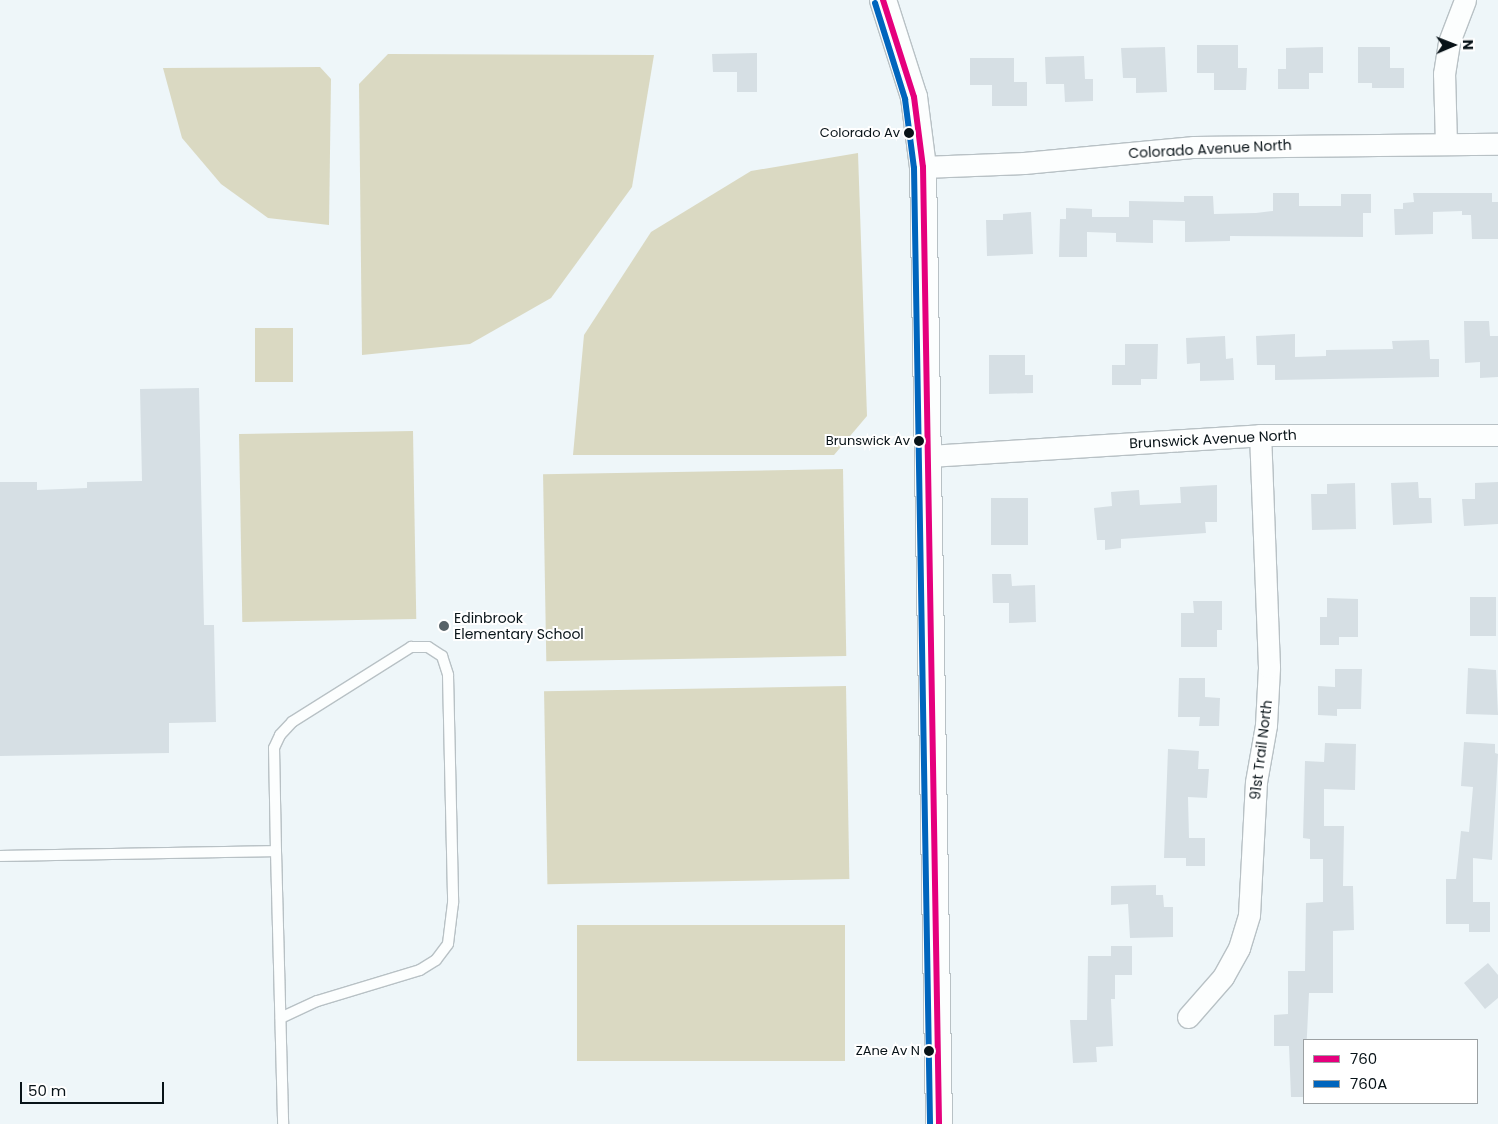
<!DOCTYPE html>
<html>
<head>
<meta charset="utf-8">
<style>
	body { margin:0 }
	#map { position:relative; width:1498px; height:1124px; overflow:hidden; background:#eef6f9; font-family:Poppins,sans-serif }
	div>[style] { position:absolute }
	.green>* { inset:0; background:#dad9c2; transform-origin:0 0 }
	.building>* { inset:0; background:#d6dfe4; transform-origin:0 0 }
	.roads { filter:drop-shadow(1px 0 #b8c1c5) drop-shadow(-1px 0 #b8c1c5) drop-shadow(0 1px #b8c1c5) drop-shadow(0 -1px #b8c1c5) }
	.service>* { height:10px; margin:-5px; padding:0 5px; transform-origin:5px; border-radius:5px; background:#fcfefe }
	.minor>* { height:21px; margin:-10.5px; padding:0 10.5px; transform-origin:10.5px; border-radius:10.5px; background:#fcfefe }
	.tertiary>* { height:26px; margin:-13px; padding:0 13px; transform-origin:13px; border-radius:13px; background:#fcfefe }
	.bus-1>* { height:6px; margin:-3px; padding:0 3px; transform-origin:3px; border-radius:3px; background:#e5007d }
	.bus-2>* { height:6px; margin:-3px; padding:0 3px; transform-origin:3px; border-radius:3px; background:#0065bd }
	.dots>* { width:14px; height:14px; translate:-50% -50%; box-sizing:border-box; border:2px solid #fff; border-radius:50% }
	span { translate:-50% -50%; white-space:nowrap; text-align:center; line-height:1.15; -webkit-text-stroke:4px #fff; paint-order:stroke }
	.bus-label { font-size:13px; color:#081318 }
	.right { translate:-100% -50%; text-align:right }
	.street-label { font-size:14px; color:#081318 }
	.poi-label { font-size:14px; color:#081318 }
	.left { translate:0 -50%; text-align:left }
	.legend { position:absolute; left:1303px; top:1039px; width:175px; height:65px; box-sizing:border-box; background:#fff; border:1px solid #9ca1a3; margin:0; padding:6px 9px; list-style:none; font-size:15px; color:#081318 }
	.legend li { display:flex; align-items:center; gap:10px; height:25px }
	.legend b { width:25px; border:1px solid #9ca1a3 }
	.north { position:absolute; left:1428px; top:20px; width:50px; height:50px; -webkit-text-stroke:4px #fff; paint-order:stroke; rotate:89deg; font-size:14px; font-weight:700; line-height:20px; text-align:center; color:#081318 }
	.north::after { content:''; display:block; margin:auto; width:18px; height:22px; background:#081318; clip-path:polygon(50% 0,100% 100%,50% 72%,0 100%) }
	.scale { position:absolute; left:20px; top:1082px; width:144px; height:22px; box-sizing:border-box; border:2px solid #081318; border-top:0; padding-left:6px; font-size:15px; line-height:18px; white-space:nowrap; color:#081318; -webkit-text-stroke:4px #fff; paint-order:stroke }
</style>
</head>
<body>
<div id="map">
	<div class="green">
		<i style="clip-path:polygon(388px 54px,654px 55px,632px 187px,551px 298px,470px 344px,362px 355px,359px 84px)"></i>
		<i style="clip-path:polygon(320px 67px,331px 79px,329px 225px,268px 218px,221px 184px,182px 138px,163px 68px)"></i>
		<i style="clip-path:polygon(858px 153px,867px 416px,834px 455px,573px 455px,584px 335px,651px 232px,751px 171px)"></i>
		<i style="left:293px;top:328px;width:54px;height:38px;rotate:90deg"></i>
		<i style="left:413px;top:431px;width:188px;height:174px;rotate:89deg"></i>
		<i style="left:843px;top:469px;width:187px;height:300px;rotate:89deg"></i>
		<i style="left:846px;top:686px;width:193px;height:302px;rotate:89deg"></i>
		<i style="left:577px;top:925px;width:268px;height:136px"></i>
	</div>
	<div class="building">
		<i style="clip-path:polygon(1197px 45px,1238px 45px,1238px 68px,1247px 68px,1246px 90px,1214px 90px,1214px 73px,1197px 73px)"></i>
		<i style="clip-path:polygon(1165px 47px,1167px 92px,1136px 93px,1136px 78px,1123px 78px,1121px 48px)"></i>
		<i style="clip-path:polygon(1323px 47px,1323px 73px,1309px 73px,1309px 89px,1278px 89px,1278px 69px,1286px 69px,1286px 48px)"></i>
		<i style="clip-path:polygon(1358px 47px,1390px 47px,1390px 68px,1404px 68px,1404px 88px,1372px 88px,1372px 83px,1358px 83px)"></i>
		<i style="clip-path:polygon(757px 53px,757px 92px,737px 92px,737px 72px,713px 72px,712px 54px)"></i>
		<i style="clip-path:polygon(1084px 56px,1085px 79px,1093px 79px,1093px 101px,1065px 102px,1064px 84px,1046px 84px,1045px 57px)"></i>
		<i style="clip-path:polygon(970px 58px,1014px 58px,1014px 82px,1027px 82px,1027px 106px,992px 106px,992px 85px,970px 85px)"></i>
		<i style="clip-path:polygon(1273px 193px,1299px 193px,1299px 206px,1341px 206px,1341px 194px,1371px 194px,1371px 213px,1363px 213px,1363px 237px,1230px 236px,1230px 241px,1185px 242px,1185px 221px,1153px 220px,1153px 243px,1116px 242px,1116px 233px,1087px 232px,1087px 257px,1059px 257px,1060px 219px,1066px 219px,1066px 208px,1092px 209px,1092px 217px,1129px 217px,1129px 201px,1184px 202px,1184px 196px,1213px 196px,1214px 214px,1256px 213px,1273px 211px)"></i>
		<i style="clip-path:polygon(1413px 193px,1492px 193px,1492px 202px,1498px 202px,1498px 239px,1472px 239px,1471px 215px,1462px 215px,1462px 211px,1433px 212px,1433px 234px,1395px 235px,1394px 209px,1403px 209px,1403px 203px,1414px 202px)"></i>
		<i style="clip-path:polygon(1031px 212px,1033px 254px,987px 256px,986px 220px,1003px 220px,1003px 214px)"></i>
		<i style="clip-path:polygon(1464px 321px,1489px 321px,1490px 336px,1498px 336px,1498px 377px,1480px 378px,1480px 362px,1465px 363px)"></i>
		<i style="clip-path:polygon(1295px 334px,1295px 357px,1326px 356px,1326px 350px,1393px 349px,1392px 341px,1429px 340px,1430px 359px,1439px 359px,1439px 377px,1275px 380px,1275px 365px,1257px 365px,1256px 336px)"></i>
		<i style="clip-path:polygon(1225px 336px,1226px 359px,1233px 358px,1234px 380px,1200px 381px,1200px 363px,1187px 364px,1186px 338px)"></i>
		<i style="clip-path:polygon(1125px 344px,1158px 344px,1157px 379px,1141px 379px,1141px 385px,1112px 385px,1112px 365px,1125px 365px)"></i>
		<i style="clip-path:polygon(989px 355px,1025px 355px,1025px 375px,1033px 375px,1033px 393px,989px 394px)"></i>
		<i style="clip-path:polygon(199px 388px,204px 625px,214px 625px,216px 722px,169px 723px,169px 753px,0 756px,0 482px,37px 482px,37px 490px,87px 488px,87px 482px,142px 481px,140px 389px)"></i>
		<i style="clip-path:polygon(1418px 482px,1419px 498px,1431px 498px,1432px 523px,1393px 525px,1391px 483px)"></i>
		<i style="clip-path:polygon(1498px 482px,1498px 524px,1464px 526px,1462px 499px,1475px 499px,1475px 483px)"></i>
		<i style="clip-path:polygon(1355px 483px,1356px 529px,1312px 530px,1311px 494px,1327px 494px,1327px 484px)"></i>
		<i style="clip-path:polygon(1217px 485px,1217px 522px,1205px 522px,1206px 533px,1121px 539px,1121px 548px,1105px 550px,1105px 540px,1097px 540px,1094px 508px,1112px 506px,1111px 492px,1139px 490px,1140px 505px,1181px 503px,1180px 487px)"></i>
		<i style="left:1028px;top:498px;width:47px;height:37px;rotate:90deg"></i>
		<i style="clip-path:polygon(992px 574px,1011px 574px,1012px 586px,1035px 585px,1036px 622px,1009px 623px,1009px 603px,993px 603px)"></i>
		<i style="left:1470px;top:597px;width:26px;height:39px"></i>
		<i style="clip-path:polygon(1327px 598px,1358px 599px,1358px 637px,1339px 637px,1339px 645px,1320px 645px,1320px 617px,1327px 617px)"></i>
		<i style="clip-path:polygon(1193px 601px,1222px 601px,1222px 630px,1217px 630px,1217px 647px,1181px 647px,1181px 613px,1194px 613px)"></i>
		<i style="clip-path:polygon(1468px 668px,1496px 670px,1498px 715px,1466px 714px)"></i>
		<i style="clip-path:polygon(1335px 669px,1362px 669px,1361px 709px,1337px 709px,1337px 716px,1318px 715px,1318px 686px,1335px 687px)"></i>
		<i style="clip-path:polygon(1179px 678px,1205px 678px,1205px 697px,1220px 698px,1219px 726px,1199px 726px,1200px 717px,1178px 717px)"></i>
		<i style="clip-path:polygon(1464px 742px,1495px 744px,1495px 753px,1498px 754px,1492px 860px,1473px 858px,1473px 902px,1490px 902px,1490px 932px,1469px 932px,1469px 924px,1446px 924px,1446px 879px,1456px 879px,1461px 831px,1469px 832px,1473px 787px,1461px 786px)"></i>
		<i style="clip-path:polygon(1325px 743px,1356px 744px,1355px 790px,1324px 789px,1324px 826px,1344px 826px,1343px 886px,1353px 886px,1354px 930px,1333px 931px,1333px 993px,1309px 993px,1304px 1097px,1291px 1097px,1289px 1046px,1274px 1046px,1274px 1015px,1288px 1014px,1288px 971px,1305px 971px,1306px 903px,1323px 902px,1323px 859px,1310px 859px,1310px 839px,1303px 838px,1305px 761px,1324px 762px)"></i>
		<i style="clip-path:polygon(1168px 749px,1199px 751px,1198px 769px,1209px 769px,1207px 798px,1188px 797px,1189px 838px,1205px 838px,1205px 866px,1186px 866px,1186px 858px,1164px 858px)"></i>
		<i style="clip-path:polygon(1156px 885px,1156px 895px,1163px 895px,1164px 907px,1173px 907px,1173px 937px,1130px 938px,1128px 904px,1111px 905px,1111px 886px)"></i>
		<i style="clip-path:polygon(1111px 946px,1132px 946px,1132px 975px,1115px 975px,1115px 999px,1111px 999px,1113px 1046px,1096px 1047px,1097px 1062px,1073px 1063px,1070px 1020px,1087px 1020px,1088px 956px,1111px 956px)"></i>
		<i style="clip-path:polygon(1488px 963px,1498px 975px,1498px 998px,1485px 1009px,1464px 983px)"></i>
	</div>
	<div class="roads">
		<div class="service">
			<i style="left:276px;top:851px;width:103px;rotate:-91.1deg"></i>
			<i style="left:274px;top:748px;width:14px;rotate:-65deg"></i>
			<i style="left:280px;top:735px;width:18px;rotate:-47deg"></i>
			<i style="left:292px;top:722px;width:141px;rotate:-32.2deg"></i>
			<i style="left:411px;top:647px;width:17px"></i>
			<i style="left:428px;top:647px;width:17px;rotate:33deg"></i>
			<i style="left:442px;top:656px;width:20px;rotate:72deg"></i>
			<i style="left:448px;top:675px;width:228px;rotate:88.7deg"></i>
			<i style="left:453px;top:903px;width:41px;rotate:97deg"></i>
			<i style="left:448px;top:944px;width:20px;rotate:127deg"></i>
			<i style="left:436px;top:960px;width:19px;rotate:148deg"></i>
			<i style="left:420px;top:970px;width:108px;rotate:163.2deg"></i>
			<i style="left:317px;top:1001px;width:40px;rotate:155deg"></i>
			<i style="left:0;top:856px;width:276px;rotate:-1deg"></i>
			<i style="left:276px;top:851px;width:273px;rotate:88.5deg"></i>
		</div>
		<div class="minor">
			<i style="left:1446px;top:144px;width:70px;rotate:-91.6deg"></i>
			<i style="left:1444px;top:74px;width:32px;rotate:-81deg"></i>
			<i style="left:1449px;top:42px;width:45px;rotate:-69.1deg"></i>
			<i style="left:923px;top:167px;width:101px;rotate:-2.3deg"></i>
			<i style="left:1024px;top:163px;width:171px;rotate:-5.4deg"></i>
			<i style="left:1194px;top:147px;width:304px;rotate:-0.6deg"></i>
			<i style="left:929px;top:456px;width:332px;rotate:-3.6deg"></i>
			<i style="left:1260px;top:435px;width:238px"></i>
			<i style="left:1188px;top:1017px;width:53px;rotate:-48.8deg"></i>
			<i style="left:1223px;top:977px;width:33px;rotate:-61deg"></i>
			<i style="left:1239px;top:948px;width:34px;rotate:-73deg"></i>
			<i style="left:1249px;top:915px;width:133px;rotate:-87deg"></i>
			<i style="left:1256px;top:782px;width:58px;rotate:-80deg"></i>
			<i style="left:1266px;top:725px;width:58px;rotate:-87deg"></i>
			<i style="left:1269px;top:667px;width:232px;rotate:-92.2deg"></i>
		</div>
		<div class="tertiary">
			<i style="left:883px;top:0;width:102px;rotate:72.3deg"></i>
			<i style="left:914px;top:97px;width:71px;rotate:82.7deg"></i>
			<i style="left:923px;top:167px;width:957px;rotate:89.04deg"></i>
		</div>
	</div>
	<div class="bus-1">
		<i style="left:883px;top:0;width:102px;rotate:72.3deg"></i>
		<i style="left:914px;top:97px;width:71px;rotate:82.7deg"></i>
		<i style="left:923px;top:167px;width:957px;rotate:89.04deg"></i>
	</div>
	<div class="bus-2">
		<i style="left:875px;top:3px;width:101px;rotate:72.6deg"></i>
		<i style="left:905px;top:99px;width:70px;rotate:82.6deg"></i>
		<i style="left:914px;top:168px;width:956px;rotate:89.04deg"></i>
	</div>
	<div class="dots">
		<i style="left:909px;top:133px;background:#081318"></i>
		<i style="left:919px;top:441px;background:#081318"></i>
		<i style="left:444px;top:626px;background:#586267"></i>
		<i style="left:929px;top:1051px;background:#081318"></i>
	</div>
	<div class="bus-label">
		<span class="right" style="left:900px;top:133px">Colorado Av</span>
		<span class="right" style="left:910px;top:441px">Brunswick Av</span>
		<span class="right" style="left:920px;top:1051px">ZAne Av N</span>
	</div>
	<div class="street-label">
		<span style="left:1210px;top:149px;rotate:-3deg">Colorado Avenue North</span>
		<span style="left:1213px;top:439px;rotate:-3deg">Brunswick Avenue North</span>
		<span style="left:1261px;top:750px;rotate:-83deg">91st Trail North</span>
	</div>
	<div class="poi-label">
		<span class="left" style="left:454px;top:626px">Edinbrook<br>Elementary School</span>
	</div>
	<ul class="legend">
	<li><b style="height:6px;background:#e5007d"></b>760</li>
	<li><b style="height:6px;background:#0065bd"></b>760A</li>
	</ul>
	<div class="north">N</div>
	<div class="scale">50 m</div>
</div>
</body>
</html>
